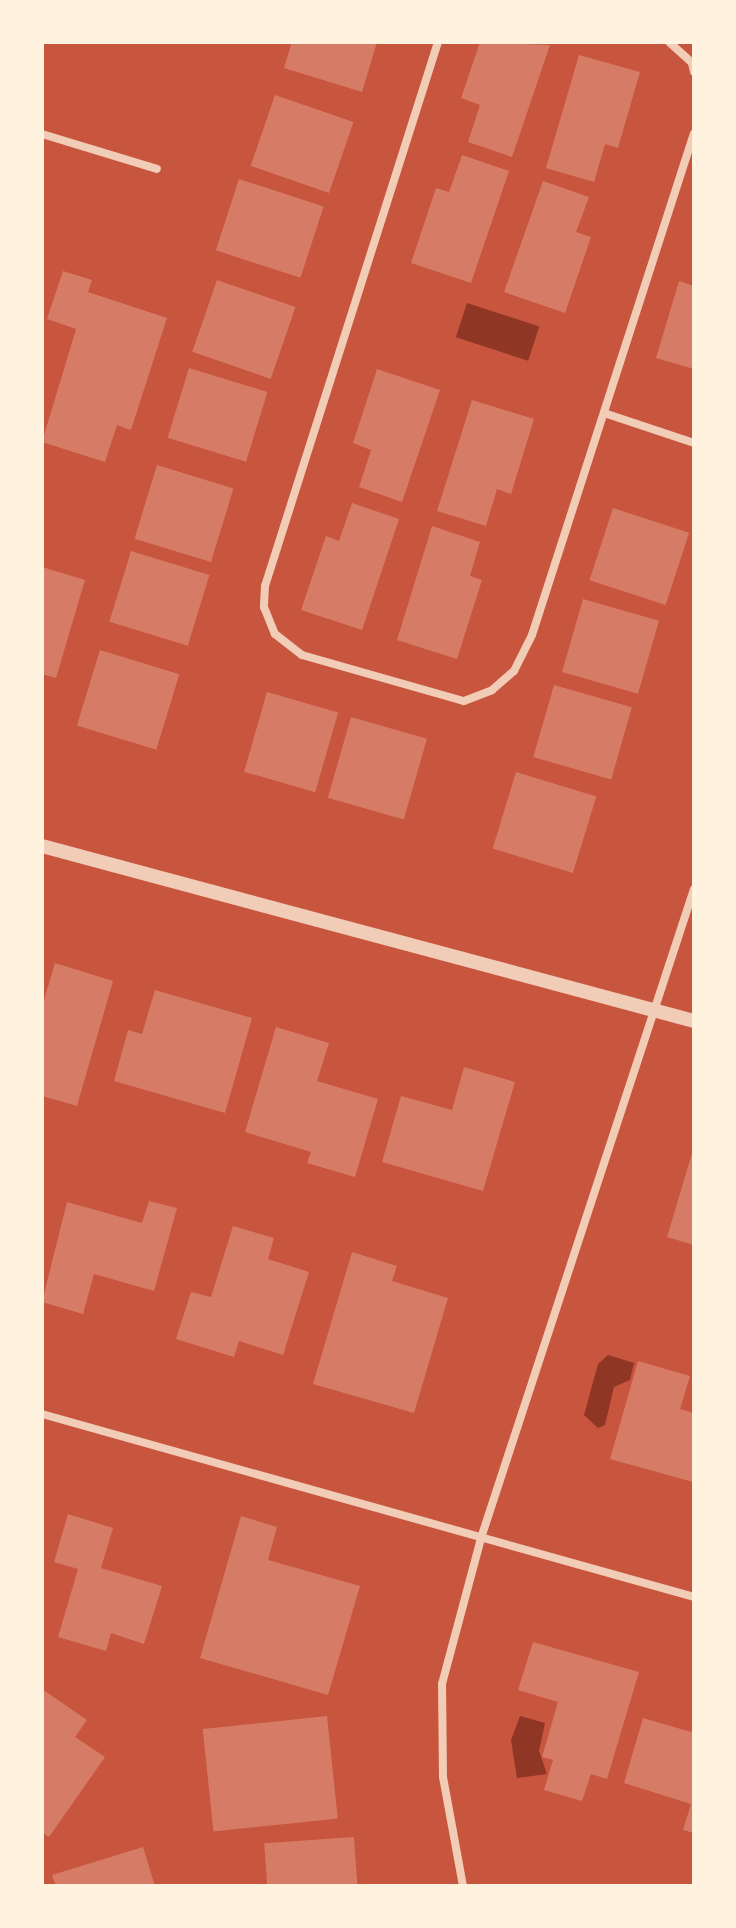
<!DOCTYPE html>
<html>
<head>
<meta charset="utf-8">
<style>
	body { margin:0 }
	#map { position:relative; width:736px; height:1928px; overflow:hidden; background:#c8553d; font-family:"PT Sans Narrow",sans-serif }
	div>[style] { position:absolute }
	.water>* { inset:0; background:#8f3625; transform-origin:0 0 }
	.building>* { inset:0; background:#d67c66; transform-origin:0 0 }
	.minor>* { height:8px; margin:-4px; padding:0 4px; transform-origin:4px; border-radius:4px; background:#f1ccb7 }
	.tertiary>* { height:14px; margin:-7px; padding:0 7px; transform-origin:7px; border-radius:7px; background:#f1ccb7 }
	span { translate:-50% -50%; white-space:nowrap; text-align:center; line-height:1.15; -webkit-text-stroke:8px #fff3e0; paint-order:stroke }
	.frame { position:absolute; inset:0; border:44px solid #fff3e0; pointer-events:none }
</style>
</head>
<body>
<div id="map">
	<div class="water">
		<i style="left:467px;top:303px;width:76px;height:36px;rotate:18deg"></i>
		<i style="clip-path:polygon(608px 1355px,634px 1363px,630px 1380px,614px 1387px,605px 1425px,598px 1428px,584px 1415px,598px 1364px)"></i>
		<i style="clip-path:polygon(520px 1716px,545px 1723px,539px 1751px,547px 1774px,517px 1778px,511px 1740px)"></i>
	</div>
	<div class="building">
		<i style="clip-path:polygon(292px 42px,377px 42px,362px 92px,284px 68px)"></i>
		<i style="clip-path:polygon(480px 42px,550px 45px,512px 157px,468px 142px,480px 105px,461px 98px)"></i>
		<i style="clip-path:polygon(579px 55px,640px 72px,618px 148px,605px 144px,594px 182px,546px 168px)"></i>
		<i style="left:275px;top:95px;width:83px;height:75px;rotate:19deg"></i>
		<i style="clip-path:polygon(462px 155px,509px 171px,471px 283px,411px 263px,436px 188px,449px 192px)"></i>
		<i style="left:239px;top:179px;width:89px;height:75px;rotate:18deg"></i>
		<i style="clip-path:polygon(543px 181px,589px 197px,576px 232px,591px 237px,565px 313px,504px 292px)"></i>
		<i style="clip-path:polygon(63px 271px,92px 280px,88px 292px,167px 318px,131px 430px,117px 425px,105px 462px,42px 442px,76px 329px,47px 319px)"></i>
		<i style="left:217px;top:280px;width:83px;height:76px;rotate:19deg"></i>
		<i style="clip-path:polygon(679px 281px,694px 286px,694px 369px,656px 358px)"></i>
		<i style="left:189px;top:368px;width:82px;height:73px;rotate:17deg"></i>
		<i style="clip-path:polygon(377px 369px,440px 390px,402px 502px,359px 487px,371px 450px,353px 443px)"></i>
		<i style="clip-path:polygon(472px 400px,534px 419px,511px 494px,497px 489px,486px 526px,437px 511px)"></i>
		<i style="left:157px;top:465px;width:80px;height:77px;rotate:17deg"></i>
		<i style="clip-path:polygon(352px 503px,399px 519px,362px 630px,301px 610px,326px 536px,339px 541px)"></i>
		<i style="left:613px;top:508px;width:80px;height:76px;rotate:18deg"></i>
		<i style="clip-path:polygon(432px 526px,480px 542px,470px 576px,482px 580px,457px 659px,397px 640px)"></i>
		<i style="left:131px;top:551px;width:82px;height:74px;rotate:17deg"></i>
		<i style="clip-path:polygon(42px 567px,85px 580px,56px 678px,42px 674px)"></i>
		<i style="left:583px;top:599px;width:79px;height:76px;rotate:16deg"></i>
		<i style="left:100px;top:650px;width:83px;height:79px;rotate:17deg"></i>
		<i style="left:554px;top:685px;width:81px;height:75px;rotate:16deg"></i>
		<i style="left:267px;top:692px;width:74px;height:83px;rotate:16deg"></i>
		<i style="left:351px;top:717px;width:79px;height:84px;rotate:16deg"></i>
		<i style="left:516px;top:772px;width:84px;height:80px;rotate:17deg"></i>
		<i style="clip-path:polygon(55px 963px,113px 981px,77px 1106px,42px 1096px,42px 1007px)"></i>
		<i style="clip-path:polygon(155px 990px,252px 1018px,225px 1113px,114px 1081px,128px 1030px,142px 1034px)"></i>
		<i style="clip-path:polygon(276px 1027px,329px 1043px,317px 1081px,378px 1099px,355px 1177px,307px 1163px,311px 1152px,245px 1132px)"></i>
		<i style="clip-path:polygon(464px 1067px,515px 1082px,483px 1191px,382px 1162px,401px 1096px,452px 1110px)"></i>
		<i style="clip-path:polygon(693px 1150px,694px 1150px,694px 1245px,667px 1237px)"></i>
		<i style="clip-path:polygon(149px 1201px,177px 1208px,154px 1291px,94px 1274px,83px 1314px,42px 1302px,67px 1202px,142px 1223px)"></i>
		<i style="clip-path:polygon(233px 1226px,274px 1238px,268px 1259px,309px 1272px,283px 1355px,239px 1341px,234px 1357px,176px 1339px,191px 1292px,211px 1297px)"></i>
		<i style="clip-path:polygon(352px 1252px,397px 1266px,392px 1281px,448px 1298px,414px 1413px,313px 1384px)"></i>
		<i style="clip-path:polygon(638px 1361px,690px 1376px,680px 1409px,694px 1413px,693px 1482px,610px 1459px)"></i>
		<i style="clip-path:polygon(68px 1514px,113px 1528px,101px 1568px,162px 1586px,144px 1644px,111px 1633px,106px 1651px,58px 1637px,78px 1569px,54px 1562px)"></i>
		<i style="clip-path:polygon(241px 1516px,277px 1527px,268px 1560px,360px 1586px,328px 1695px,200px 1658px)"></i>
		<i style="clip-path:polygon(533px 1642px,639px 1672px,607px 1779px,591px 1774px,582px 1801px,544px 1790px,553px 1760px,542px 1757px,558px 1702px,518px 1690px)"></i>
		<i style="clip-path:polygon(42px 1689px,87px 1720px,75px 1737px,105px 1757px,49px 1837px,42px 1832px)"></i>
		<i style="left:327px;top:1716px;width:103px;height:125px;rotate:84deg"></i>
		<i style="clip-path:polygon(643px 1718px,691px 1732px,694px 1723px,694px 1833px,683px 1830px,691px 1804px,624px 1783px)"></i>
		<i style="left:354px;top:1837px;width:49px;height:90px;rotate:86deg"></i>
		<i style="clip-path:polygon(143px 1847px,155px 1886px,56px 1886px,52px 1875px)"></i>
	</div>
	<div class="minor">
		<i style="left:438px;top:42px;width:571px;rotate:107.64deg"></i>
		<i style="left:265px;top:586px;width:21px;rotate:93deg"></i>
		<i style="left:264px;top:607px;width:29px;rotate:68deg"></i>
		<i style="left:275px;top:634px;width:34px;rotate:38deg"></i>
		<i style="left:302px;top:655px;width:168px;rotate:15.9deg"></i>
		<i style="left:464px;top:701px;width:30px;rotate:-21deg"></i>
		<i style="left:492px;top:690px;width:29px;rotate:-41deg"></i>
		<i style="left:514px;top:671px;width:40px;rotate:-63.4deg"></i>
		<i style="left:532px;top:635px;width:527px;rotate:-72.11deg"></i>
		<i style="left:669px;top:42px;width:31px;rotate:42deg"></i>
		<i style="left:692px;top:63px;width:9px;rotate:77deg"></i>
		<i style="left:42px;top:134px;width:120px;rotate:16.9deg"></i>
		<i style="left:604px;top:413px;width:95px;rotate:18.4deg"></i>
		<i style="left:42px;top:1414px;width:677px;rotate:15.68deg"></i>
		<i style="left:463px;top:1886px;width:111px;rotate:-100.4deg"></i>
		<i style="left:443px;top:1777px;width:93px;rotate:-90.6deg"></i>
		<i style="left:442px;top:1684px;width:151px;rotate:-75deg"></i>
		<i style="left:481px;top:1538px;width:683px;rotate:-71.83deg"></i>
	</div>
	<div class="tertiary">
		<i style="left:42px;top:846px;width:675px;rotate:15.02deg"></i>
	</div>
	<div class="frame"></div>
</div>
</body>
</html>
